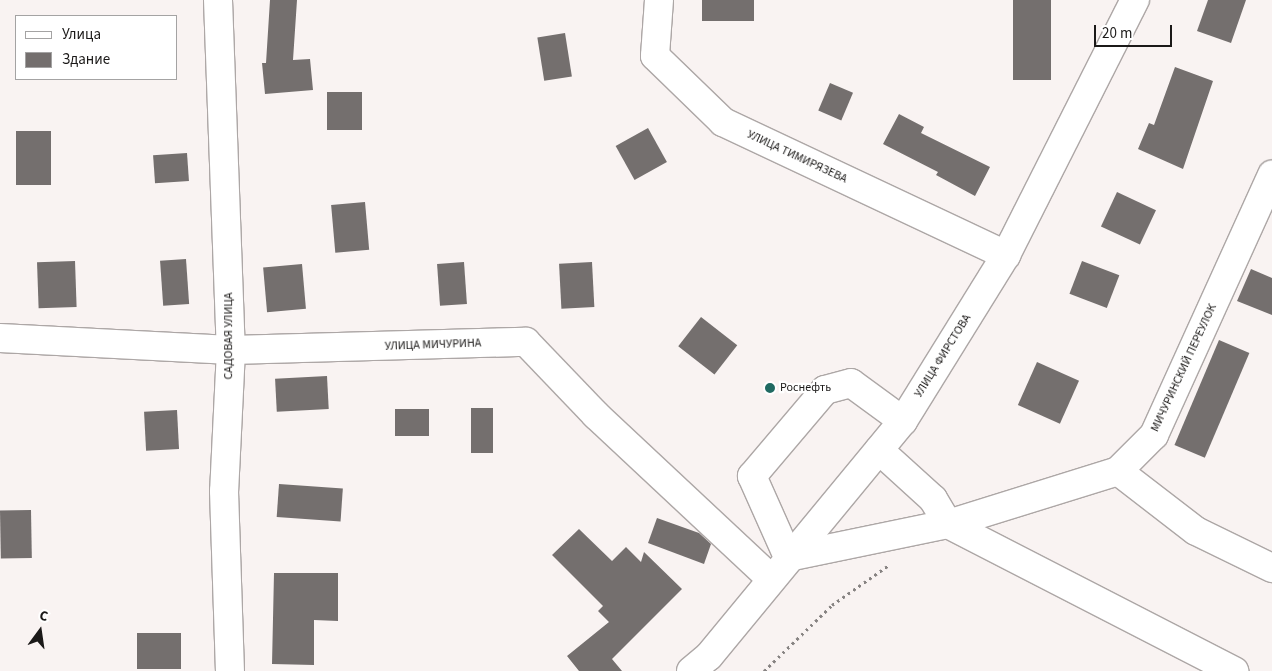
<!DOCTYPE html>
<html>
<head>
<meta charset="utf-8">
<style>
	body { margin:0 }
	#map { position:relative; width:1272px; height:671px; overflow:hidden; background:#f9f3f2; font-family:"Source Sans 3",sans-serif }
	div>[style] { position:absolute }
	.building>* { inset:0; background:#746f6e; transform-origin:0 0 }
	.path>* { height:3px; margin-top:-1.5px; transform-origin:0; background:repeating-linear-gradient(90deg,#878382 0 2.5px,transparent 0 6.5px) }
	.roads { filter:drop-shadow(1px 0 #ada7a6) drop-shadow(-1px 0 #ada7a6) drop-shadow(0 1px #ada7a6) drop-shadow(0 -1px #ada7a6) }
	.minor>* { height:28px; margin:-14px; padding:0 14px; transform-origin:14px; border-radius:14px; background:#fff }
	.major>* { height:28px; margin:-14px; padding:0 14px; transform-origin:14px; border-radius:14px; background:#fff }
	.dots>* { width:14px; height:14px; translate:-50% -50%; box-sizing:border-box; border:2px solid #fff; border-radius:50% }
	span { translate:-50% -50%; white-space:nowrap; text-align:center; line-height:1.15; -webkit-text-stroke:4.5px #fff; paint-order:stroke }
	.street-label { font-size:12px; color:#1b1918 }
	.poi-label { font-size:12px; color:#1b1918 }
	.left { translate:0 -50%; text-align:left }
	.legend { position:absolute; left:15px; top:15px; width:162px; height:65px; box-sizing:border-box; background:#fff; border:1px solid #a4a3a3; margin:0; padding:6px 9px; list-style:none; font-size:15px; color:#1b1918 }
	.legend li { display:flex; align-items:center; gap:10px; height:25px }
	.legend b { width:25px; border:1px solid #a4a3a3 }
	.north { position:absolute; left:15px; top:606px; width:50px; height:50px; -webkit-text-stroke:4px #fff; paint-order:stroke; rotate:14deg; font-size:14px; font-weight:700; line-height:20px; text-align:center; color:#1b1918 }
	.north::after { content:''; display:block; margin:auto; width:18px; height:22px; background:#1b1918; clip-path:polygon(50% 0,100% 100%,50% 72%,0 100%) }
	.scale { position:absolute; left:1094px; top:25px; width:78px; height:22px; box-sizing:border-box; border:2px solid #1b1918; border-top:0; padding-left:6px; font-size:15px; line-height:18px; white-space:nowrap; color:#1b1918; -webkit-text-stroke:4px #fff; paint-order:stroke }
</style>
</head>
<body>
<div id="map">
	<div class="building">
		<i style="clip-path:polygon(270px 0,297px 0,293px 60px,310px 59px,313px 90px,265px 94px,262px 63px,266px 63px)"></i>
		<i style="left:702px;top:0;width:52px;height:21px"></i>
		<i style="left:1013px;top:0;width:38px;height:80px"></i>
		<i style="clip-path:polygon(1208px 0,1246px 0,1231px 43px,1197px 31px)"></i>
		<i style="left:565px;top:33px;width:44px;height:28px;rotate:81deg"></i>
		<i style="clip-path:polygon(1175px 67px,1213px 81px,1183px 169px,1138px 149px,1149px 123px,1154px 125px)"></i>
		<i style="left:830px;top:83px;width:25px;height:30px;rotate:23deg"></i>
		<i style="left:327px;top:92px;width:35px;height:38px"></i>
		<i style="clip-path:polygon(899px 114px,924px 127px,921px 133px,990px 167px,975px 196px,936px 175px,938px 172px,883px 144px)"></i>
		<i style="left:648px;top:128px;width:39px;height:37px;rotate:61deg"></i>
		<i style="left:16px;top:131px;width:35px;height:54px"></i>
		<i style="left:187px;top:153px;width:28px;height:34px;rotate:86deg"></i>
		<i style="left:1117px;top:192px;width:43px;height:38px;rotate:25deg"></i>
		<i style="left:365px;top:202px;width:48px;height:34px;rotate:85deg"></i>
		<i style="left:186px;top:259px;width:45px;height:26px;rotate:86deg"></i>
		<i style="left:75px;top:261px;width:46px;height:38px;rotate:88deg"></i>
		<i style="left:1082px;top:261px;width:40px;height:35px;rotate:21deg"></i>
		<i style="left:464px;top:262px;width:42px;height:27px;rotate:86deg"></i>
		<i style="left:592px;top:262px;width:45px;height:33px;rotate:87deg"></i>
		<i style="left:302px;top:264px;width:45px;height:39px;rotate:85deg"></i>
		<i style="clip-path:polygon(1251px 269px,1272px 278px,1272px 315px,1237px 301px)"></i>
		<i style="left:701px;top:317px;width:46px;height:37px;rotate:38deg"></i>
		<i style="left:1219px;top:340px;width:33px;height:114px;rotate:23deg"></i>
		<i style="left:1037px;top:362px;width:46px;height:47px;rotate:24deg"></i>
		<i style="left:327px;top:376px;width:33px;height:52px;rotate:87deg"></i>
		<i style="left:471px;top:408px;width:22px;height:45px"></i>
		<i style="left:429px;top:409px;width:27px;height:34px;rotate:90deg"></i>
		<i style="left:177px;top:410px;width:39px;height:33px;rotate:87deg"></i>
		<i style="left:279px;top:484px;width:64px;height:33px;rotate:4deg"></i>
		<i style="left:31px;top:510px;width:48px;height:31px;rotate:89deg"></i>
		<i style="clip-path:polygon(657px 518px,699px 533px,711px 544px,704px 564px,648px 543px)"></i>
		<i style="clip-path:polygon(579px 529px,612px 561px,626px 547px,641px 562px,644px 552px,682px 589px,612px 659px,622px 671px,579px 671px,567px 656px,609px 622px,598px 611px,603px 606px,552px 555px)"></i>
		<i style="clip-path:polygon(274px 573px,338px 573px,338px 621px,314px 620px,314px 665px,272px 664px)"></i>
		<i style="left:137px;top:633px;width:44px;height:36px"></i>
	</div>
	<div class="path">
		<i style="left:764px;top:671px;width:95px;rotate:-44.1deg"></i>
		<i style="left:832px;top:605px;width:70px;rotate:-35.1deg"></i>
	</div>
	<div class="roads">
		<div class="minor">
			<i style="left:218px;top:0;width:350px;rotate:87.9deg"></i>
			<i style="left:231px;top:350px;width:141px;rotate:92.8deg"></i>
			<i style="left:224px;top:491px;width:180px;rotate:88.1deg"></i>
			<i style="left:659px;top:0;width:56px;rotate:94.1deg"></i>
			<i style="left:655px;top:56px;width:95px;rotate:44.1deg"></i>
			<i style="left:723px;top:122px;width:313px;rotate:25.2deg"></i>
			<i style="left:0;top:338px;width:231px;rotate:3deg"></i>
			<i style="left:231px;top:350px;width:295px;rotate:-1.6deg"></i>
			<i style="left:526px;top:342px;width:101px;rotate:46.2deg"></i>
			<i style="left:596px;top:415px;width:240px;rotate:43.1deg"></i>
			<i style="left:903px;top:421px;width:64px;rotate:-143.8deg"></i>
			<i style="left:851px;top:383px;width:27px;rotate:165deg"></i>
			<i style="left:825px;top:390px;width:113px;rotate:130.3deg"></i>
			<i style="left:752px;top:476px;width:89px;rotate:66deg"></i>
			<i style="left:788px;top:557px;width:163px;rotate:-11.7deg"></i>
			<i style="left:948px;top:524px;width:178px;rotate:-17.3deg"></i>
			<i style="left:1118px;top:471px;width:51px;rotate:-45deg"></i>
			<i style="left:1154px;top:435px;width:286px;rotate:-65.6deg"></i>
			<i style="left:879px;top:450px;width:73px;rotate:42.2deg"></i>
			<i style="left:933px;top:499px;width:29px;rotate:59deg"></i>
			<i style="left:948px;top:524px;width:322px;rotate:27.2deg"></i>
			<i style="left:1118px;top:471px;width:98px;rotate:37.6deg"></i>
			<i style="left:1196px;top:531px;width:85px;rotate:26deg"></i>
		</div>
		<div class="major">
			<i style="left:691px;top:671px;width:23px;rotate:-40deg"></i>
			<i style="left:709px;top:656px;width:305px;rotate:-50.5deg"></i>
			<i style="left:903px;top:421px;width:195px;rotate:-58.2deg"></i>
			<i style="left:1006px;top:255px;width:286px;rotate:-63.2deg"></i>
		</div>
	</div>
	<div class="dots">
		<i style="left:770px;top:388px;background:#206a62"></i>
	</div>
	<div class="street-label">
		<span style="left:797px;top:157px;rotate:25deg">УЛИЦА ТИМИРЯЗЕВА</span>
		<span style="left:229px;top:336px;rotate:-90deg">САДОВАЯ УЛИЦА</span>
		<span style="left:433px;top:345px;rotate:-2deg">УЛИЦА МИЧУРИНА</span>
		<span style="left:943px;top:356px;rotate:-58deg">УЛИЦА ФИРСТОВА</span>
		<span style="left:1184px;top:368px;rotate:-65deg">МИЧУРИНСКИЙ ПЕРЕУЛОК</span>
	</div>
	<div class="poi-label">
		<span class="left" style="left:780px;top:388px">Роснефть</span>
	</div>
	<ul class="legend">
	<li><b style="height:6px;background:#fff"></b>Улица</li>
	<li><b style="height:14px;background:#746f6e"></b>Здание</li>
	</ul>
	<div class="north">С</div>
	<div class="scale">20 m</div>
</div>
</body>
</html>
